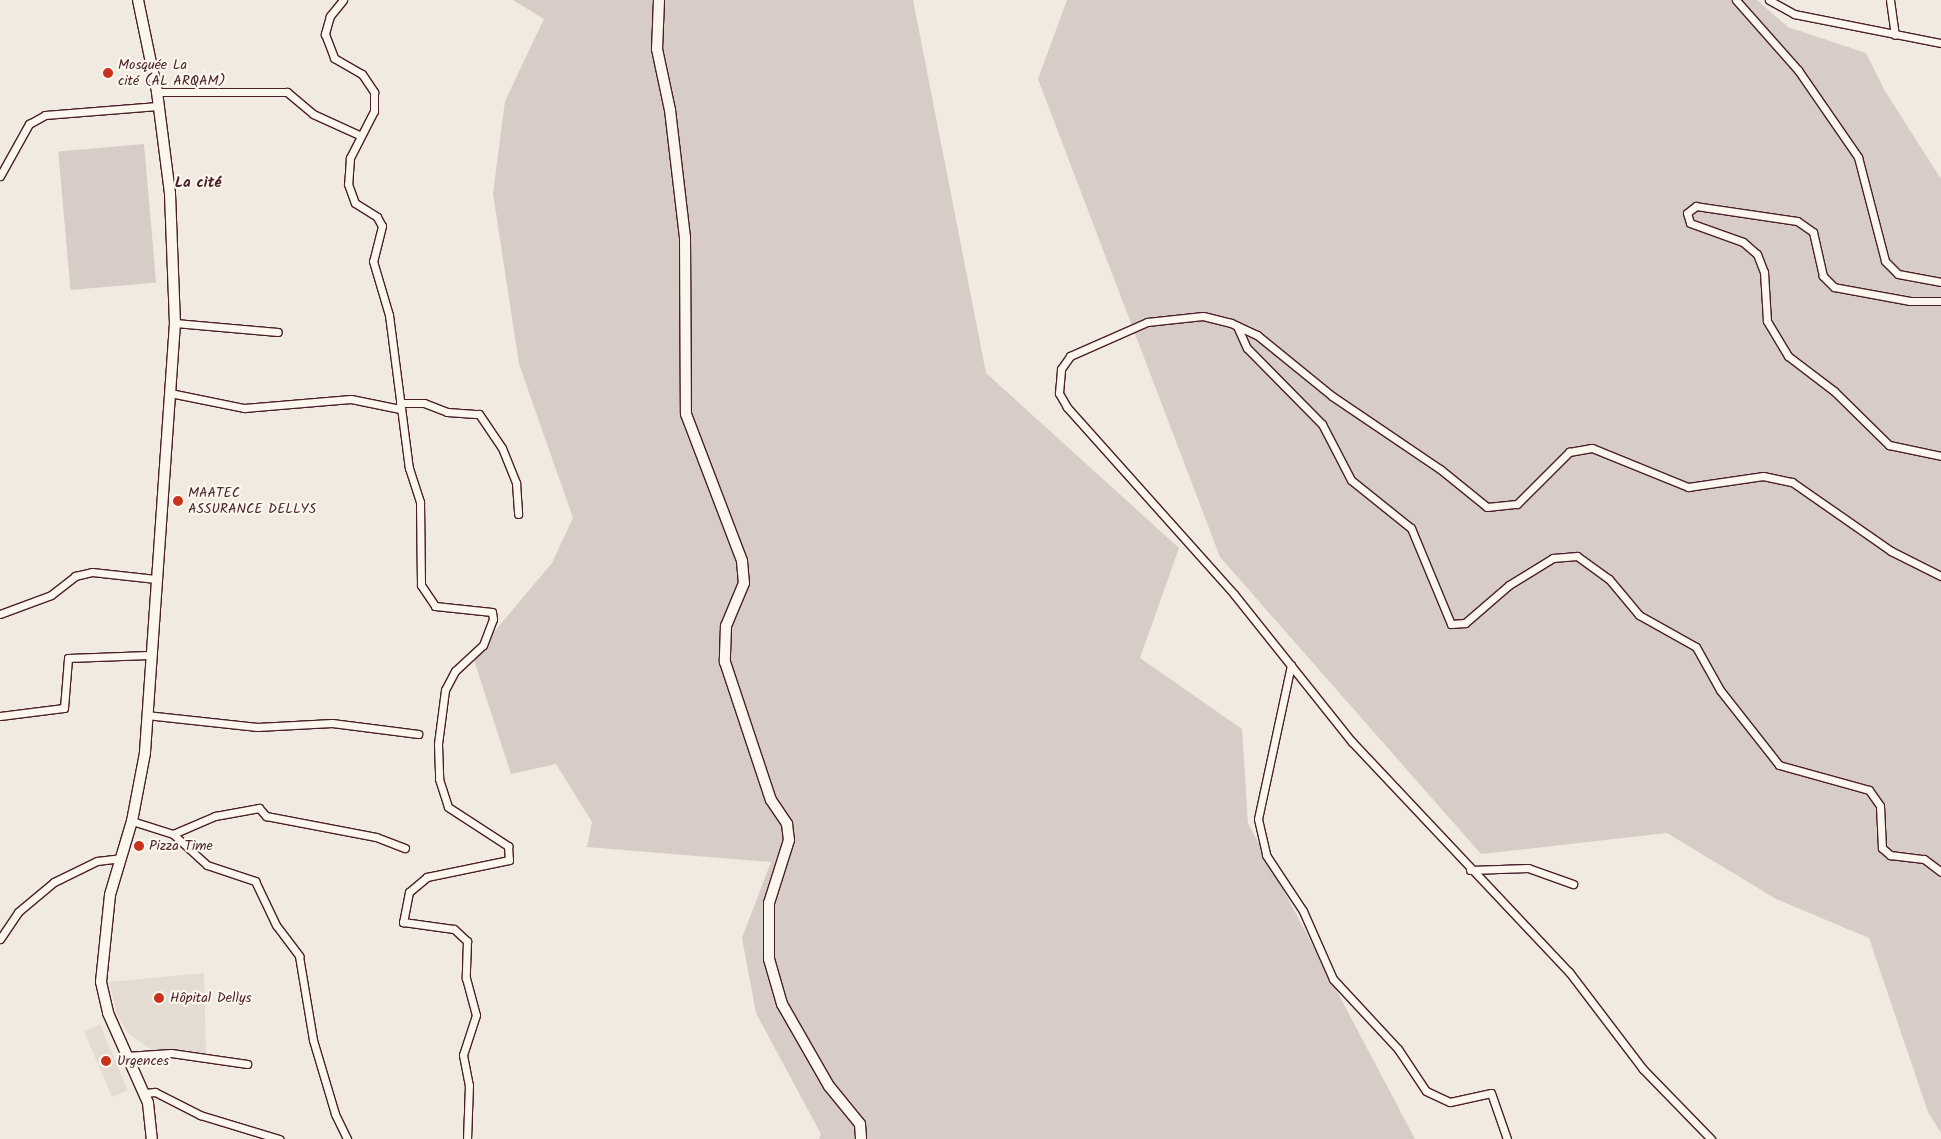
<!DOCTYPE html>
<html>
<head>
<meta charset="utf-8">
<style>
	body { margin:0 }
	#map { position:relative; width:1941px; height:1139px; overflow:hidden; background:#f0eae0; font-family:Kalam,sans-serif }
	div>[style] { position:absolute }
	.built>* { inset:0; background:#e4dbd2; transform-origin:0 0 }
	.green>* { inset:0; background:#d8ccc6; transform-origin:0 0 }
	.roads { filter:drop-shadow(1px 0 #4a1f2b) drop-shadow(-1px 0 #4a1f2b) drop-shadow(0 1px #4a1f2b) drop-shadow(0 -1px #4a1f2b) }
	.street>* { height:7px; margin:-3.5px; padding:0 3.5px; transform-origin:3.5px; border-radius:3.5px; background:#fbf7ec }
	.secondary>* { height:10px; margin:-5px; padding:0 5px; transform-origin:5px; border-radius:5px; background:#fbf7ec }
	.primary>* { height:10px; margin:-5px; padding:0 5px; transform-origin:5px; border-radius:5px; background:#fbf7ec }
	.dots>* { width:14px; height:14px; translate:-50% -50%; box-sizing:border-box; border:2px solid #fbf7ec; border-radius:50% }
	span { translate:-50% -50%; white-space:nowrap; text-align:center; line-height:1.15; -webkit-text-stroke:4.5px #fbf7ec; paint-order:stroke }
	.poi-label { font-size:14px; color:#4a1f2b }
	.left { translate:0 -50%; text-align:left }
	.neighbourhood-label { font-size:15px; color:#4a1f2b; font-weight:700 }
</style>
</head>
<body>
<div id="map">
	<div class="built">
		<i style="clip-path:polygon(204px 973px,206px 1054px,160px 1056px,128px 1033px,117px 1015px,109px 982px)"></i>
		<i style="left:100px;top:1025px;width:71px;height:17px;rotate:67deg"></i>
	</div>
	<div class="green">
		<i style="clip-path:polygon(513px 0,913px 0,986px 373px,1179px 548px,1140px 658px,1242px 729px,1248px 823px,1415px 1139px,819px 1139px,821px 1134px,756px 1013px,742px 938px,771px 862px,587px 847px,592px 822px,556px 764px,511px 774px,473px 657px,552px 563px,573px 518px,519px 364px,493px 193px,505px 101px,544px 19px)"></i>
		<i style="clip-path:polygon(1067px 0,1757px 0,1788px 27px,1866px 53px,1885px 91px,1941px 179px,1941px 1133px,1928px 1112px,1869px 938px,1776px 899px,1667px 833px,1481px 854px,1220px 557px,1038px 79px)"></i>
		<i style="left:144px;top:144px;width:139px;height:86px;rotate:85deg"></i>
	</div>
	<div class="roads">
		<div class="street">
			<i style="left:343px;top:0;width:21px;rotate:129deg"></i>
			<i style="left:330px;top:16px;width:19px;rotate:106deg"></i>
			<i style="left:325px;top:34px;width:26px;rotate:69deg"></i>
			<i style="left:334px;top:58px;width:32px;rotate:30deg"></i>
			<i style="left:362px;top:74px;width:22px;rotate:56deg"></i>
			<i style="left:374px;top:92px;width:19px;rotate:90deg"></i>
			<i style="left:374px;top:111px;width:53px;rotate:117.1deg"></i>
			<i style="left:350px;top:158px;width:26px;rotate:94deg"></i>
			<i style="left:348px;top:184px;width:20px;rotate:70deg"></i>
			<i style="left:355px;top:203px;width:26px;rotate:32deg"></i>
			<i style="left:377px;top:217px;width:10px;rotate:61deg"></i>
			<i style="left:382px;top:226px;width:36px;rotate:104deg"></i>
			<i style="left:373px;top:261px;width:56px;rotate:73.5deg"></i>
			<i style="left:389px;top:315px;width:154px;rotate:82.6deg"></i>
			<i style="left:409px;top:468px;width:36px;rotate:72deg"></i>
			<i style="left:420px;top:502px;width:83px;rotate:89.3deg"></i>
			<i style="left:421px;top:585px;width:25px;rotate:56deg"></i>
			<i style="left:435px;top:606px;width:57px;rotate:6deg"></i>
			<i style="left:492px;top:612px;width:7px;rotate:82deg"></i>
			<i style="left:493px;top:619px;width:28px;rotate:111deg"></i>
			<i style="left:483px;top:645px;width:38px;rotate:137deg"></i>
			<i style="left:455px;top:671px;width:21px;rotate:118deg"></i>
			<i style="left:445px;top:690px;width:54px;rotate:97.4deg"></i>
			<i style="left:438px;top:744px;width:35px;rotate:88deg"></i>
			<i style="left:439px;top:779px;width:29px;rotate:72deg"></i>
			<i style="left:448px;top:807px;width:72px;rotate:33deg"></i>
			<i style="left:508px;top:846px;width:14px;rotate:86deg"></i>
			<i style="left:509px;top:860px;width:84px;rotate:168.3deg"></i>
			<i style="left:427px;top:877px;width:23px;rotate:140deg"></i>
			<i style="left:409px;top:892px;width:31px;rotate:101deg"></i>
			<i style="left:403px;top:922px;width:51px;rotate:7.8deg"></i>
			<i style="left:454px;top:929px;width:18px;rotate:43deg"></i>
			<i style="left:467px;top:941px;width:37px;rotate:92deg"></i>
			<i style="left:466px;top:978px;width:38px;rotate:75deg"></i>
			<i style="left:476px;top:1015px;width:42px;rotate:108deg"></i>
			<i style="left:463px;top:1055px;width:31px;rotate:79deg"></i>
			<i style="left:469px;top:1085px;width:54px;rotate:92.1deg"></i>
			<i style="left:1736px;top:0;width:94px;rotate:48.5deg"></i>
			<i style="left:1798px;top:70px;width:106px;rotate:55.4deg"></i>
			<i style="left:1858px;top:157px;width:107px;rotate:75.4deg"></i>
			<i style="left:1885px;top:261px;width:18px;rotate:45deg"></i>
			<i style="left:1898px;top:274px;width:44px;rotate:10.5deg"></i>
			<i style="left:1769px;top:0;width:29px;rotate:29deg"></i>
			<i style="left:1794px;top:14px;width:150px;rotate:11.2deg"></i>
			<i style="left:1890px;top:0;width:35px;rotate:82deg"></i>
			<i style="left:157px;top:92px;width:130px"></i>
			<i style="left:287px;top:92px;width:34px;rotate:40deg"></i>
			<i style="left:313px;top:114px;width:51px;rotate:24.5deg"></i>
			<i style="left:0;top:176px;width:60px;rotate:-60.9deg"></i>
			<i style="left:29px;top:124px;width:18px;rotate:-29deg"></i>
			<i style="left:45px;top:115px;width:113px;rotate:-4.6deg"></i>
			<i style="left:1941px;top:301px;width:31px;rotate:180deg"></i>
			<i style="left:1910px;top:301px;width:77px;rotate:-169.6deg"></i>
			<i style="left:1834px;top:287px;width:16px;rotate:-135deg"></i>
			<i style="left:1823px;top:276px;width:45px;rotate:-102.8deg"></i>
			<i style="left:1813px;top:232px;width:19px;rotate:-145deg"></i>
			<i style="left:1797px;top:221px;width:102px;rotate:-171.6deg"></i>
			<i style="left:1696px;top:206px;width:11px;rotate:142deg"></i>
			<i style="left:1687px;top:213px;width:10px;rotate:73deg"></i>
			<i style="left:1690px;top:223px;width:56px;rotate:19.7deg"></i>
			<i style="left:1743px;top:242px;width:18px;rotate:41deg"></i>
			<i style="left:1757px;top:254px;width:19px;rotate:69deg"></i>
			<i style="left:1764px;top:272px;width:49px;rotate:86.5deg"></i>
			<i style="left:1767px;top:321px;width:41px;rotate:59deg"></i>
			<i style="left:1788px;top:356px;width:58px;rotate:37.3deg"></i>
			<i style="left:1834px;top:391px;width:77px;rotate:44.5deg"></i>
			<i style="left:1889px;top:445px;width:53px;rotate:11.9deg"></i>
			<i style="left:175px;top:323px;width:103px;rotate:5deg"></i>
			<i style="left:1237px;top:326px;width:24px;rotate:66deg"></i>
			<i style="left:1247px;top:348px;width:107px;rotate:45.4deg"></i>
			<i style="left:1322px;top:424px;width:63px;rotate:62.6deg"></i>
			<i style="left:1351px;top:480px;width:77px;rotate:38.7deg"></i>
			<i style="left:1411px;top:528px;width:104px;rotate:67.4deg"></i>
			<i style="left:1451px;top:624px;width:14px;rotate:-4deg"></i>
			<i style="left:1465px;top:623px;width:58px;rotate:-40.8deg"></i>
			<i style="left:1509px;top:585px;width:52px;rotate:-31.5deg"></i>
			<i style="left:1553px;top:558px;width:24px;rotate:-5deg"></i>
			<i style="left:1577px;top:556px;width:39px;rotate:36deg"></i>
			<i style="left:1609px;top:579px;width:47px;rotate:50.2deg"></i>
			<i style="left:1639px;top:615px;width:65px;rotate:29.3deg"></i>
			<i style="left:1696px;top:647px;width:49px;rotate:60.8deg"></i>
			<i style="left:1720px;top:690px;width:95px;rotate:51.8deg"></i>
			<i style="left:1779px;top:765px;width:93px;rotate:15.5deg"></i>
			<i style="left:1869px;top:790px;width:19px;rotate:55deg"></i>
			<i style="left:1880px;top:806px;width:42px;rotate:87.3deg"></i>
			<i style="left:1882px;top:848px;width:11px;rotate:41deg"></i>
			<i style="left:1890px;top:855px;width:34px;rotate:7deg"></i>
			<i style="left:1924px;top:859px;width:21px;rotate:37deg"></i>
			<i style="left:170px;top:393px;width:76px;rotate:11.5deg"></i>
			<i style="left:244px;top:408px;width:107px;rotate:-4.8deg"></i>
			<i style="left:351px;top:399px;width:50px;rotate:11.5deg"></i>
			<i style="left:400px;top:403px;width:24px"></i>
			<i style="left:424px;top:403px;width:25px;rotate:21deg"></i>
			<i style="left:447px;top:412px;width:32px;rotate:4deg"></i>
			<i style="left:479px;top:414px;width:41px;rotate:55.9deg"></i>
			<i style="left:502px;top:448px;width:38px;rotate:68deg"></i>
			<i style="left:516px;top:483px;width:31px;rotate:86deg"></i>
			<i style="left:0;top:614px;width:54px;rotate:-20.4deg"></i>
			<i style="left:51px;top:595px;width:31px;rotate:-38deg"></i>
			<i style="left:75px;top:576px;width:17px;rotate:-13deg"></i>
			<i style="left:92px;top:572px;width:64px;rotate:6.2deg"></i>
			<i style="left:1291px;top:665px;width:157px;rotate:102.1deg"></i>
			<i style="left:1258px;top:819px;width:37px;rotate:77deg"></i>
			<i style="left:1266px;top:855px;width:67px;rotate:56.5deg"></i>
			<i style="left:1303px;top:911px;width:74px;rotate:66.2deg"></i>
			<i style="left:1333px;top:979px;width:96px;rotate:47.1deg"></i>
			<i style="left:1398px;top:1049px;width:50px;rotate:56.3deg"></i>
			<i style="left:1426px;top:1091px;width:26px;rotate:25deg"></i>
			<i style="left:1450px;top:1102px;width:42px;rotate:-12.4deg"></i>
			<i style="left:1491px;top:1093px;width:49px;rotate:70.8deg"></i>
			<i style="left:146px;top:715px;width:112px;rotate:6.2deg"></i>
			<i style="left:257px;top:727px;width:75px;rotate:-3.1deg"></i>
			<i style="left:332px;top:723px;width:87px;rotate:7.3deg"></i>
			<i style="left:0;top:716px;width:64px;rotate:-7.1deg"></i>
			<i style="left:64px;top:708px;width:50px;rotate:-85.4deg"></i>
			<i style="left:68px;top:658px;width:81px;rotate:-2.1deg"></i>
			<i style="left:132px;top:821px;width:43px;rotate:17.6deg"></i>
			<i style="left:173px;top:834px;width:46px;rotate:-23.2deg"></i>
			<i style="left:215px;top:816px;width:45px;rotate:-10.3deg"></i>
			<i style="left:259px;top:808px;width:11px;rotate:49deg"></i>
			<i style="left:266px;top:816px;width:112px;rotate:10.8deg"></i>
			<i style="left:376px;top:837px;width:31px;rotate:21deg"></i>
			<i style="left:173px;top:834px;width:46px;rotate:42.4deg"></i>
			<i style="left:207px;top:865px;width:51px;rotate:18.4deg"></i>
			<i style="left:255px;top:881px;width:49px;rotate:64.5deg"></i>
			<i style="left:276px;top:925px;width:39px;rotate:53deg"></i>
			<i style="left:299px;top:956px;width:85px;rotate:80.5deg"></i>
			<i style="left:313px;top:1040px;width:77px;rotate:73.4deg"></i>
			<i style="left:335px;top:1114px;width:28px;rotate:64deg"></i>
			<i style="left:1470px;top:870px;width:58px;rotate:-2deg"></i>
			<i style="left:1528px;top:868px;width:48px;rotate:19.6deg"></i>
			<i style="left:0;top:939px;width:32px;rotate:-56deg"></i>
			<i style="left:18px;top:912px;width:47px;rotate:-39.8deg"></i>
			<i style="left:54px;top:882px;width:48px;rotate:-26deg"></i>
			<i style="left:97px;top:861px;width:23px;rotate:-7deg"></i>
			<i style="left:126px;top:1056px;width:45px;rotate:-3.8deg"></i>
			<i style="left:171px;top:1053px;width:77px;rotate:8.2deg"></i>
			<i style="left:145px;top:1093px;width:10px;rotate:-6deg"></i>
			<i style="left:155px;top:1092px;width:51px;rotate:27.1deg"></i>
			<i style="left:200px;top:1115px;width:83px;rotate:16.9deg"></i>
			<i style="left:1711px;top:1139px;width:98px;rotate:-134.2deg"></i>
			<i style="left:1643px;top:1069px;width:122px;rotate:-127.3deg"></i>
			<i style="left:1569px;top:972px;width:316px;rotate:-133.3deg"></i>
			<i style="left:1352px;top:742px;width:189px;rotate:-128.6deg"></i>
			<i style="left:1234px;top:594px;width:251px;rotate:-131.8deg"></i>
			<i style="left:1067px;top:407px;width:16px;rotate:-120deg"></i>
			<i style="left:1059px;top:393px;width:24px;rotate:-85deg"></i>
			<i style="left:1061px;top:369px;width:16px;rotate:-55deg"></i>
			<i style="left:1070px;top:356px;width:84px;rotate:-23.8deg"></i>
			<i style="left:1147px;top:322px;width:56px;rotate:-6.1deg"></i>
			<i style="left:1203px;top:316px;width:29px;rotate:14deg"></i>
			<i style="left:1231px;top:323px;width:29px;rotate:25deg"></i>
			<i style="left:1257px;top:335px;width:97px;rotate:39.1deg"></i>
			<i style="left:1332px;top:396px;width:130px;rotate:34.1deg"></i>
			<i style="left:1440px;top:469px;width:60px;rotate:39deg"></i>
			<i style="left:1487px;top:507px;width:30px;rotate:-6deg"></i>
			<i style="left:1517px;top:504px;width:74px;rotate:-45deg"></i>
			<i style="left:1569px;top:452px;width:23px;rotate:-10deg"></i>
			<i style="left:1592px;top:448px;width:104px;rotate:22.1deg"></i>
			<i style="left:1688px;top:487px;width:76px;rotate:-8.3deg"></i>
			<i style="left:1763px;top:476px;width:30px;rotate:12deg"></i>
			<i style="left:1792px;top:482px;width:121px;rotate:34.9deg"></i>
			<i style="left:1891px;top:551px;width:56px;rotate:26.6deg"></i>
		</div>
		<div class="secondary">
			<i style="left:659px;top:0;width:49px;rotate:92.3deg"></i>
			<i style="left:657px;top:49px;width:62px;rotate:78deg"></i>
			<i style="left:670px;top:110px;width:128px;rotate:83.3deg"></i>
			<i style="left:685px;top:237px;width:177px;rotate:89.7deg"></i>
			<i style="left:686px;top:414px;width:157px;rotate:69.1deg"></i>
			<i style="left:742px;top:561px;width:22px;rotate:85deg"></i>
			<i style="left:744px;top:583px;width:47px;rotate:112.7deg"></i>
			<i style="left:726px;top:626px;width:36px;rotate:92deg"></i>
			<i style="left:725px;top:662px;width:145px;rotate:71.6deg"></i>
			<i style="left:771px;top:800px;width:29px;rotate:56deg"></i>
			<i style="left:787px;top:824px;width:16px;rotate:83deg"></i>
			<i style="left:789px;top:840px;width:66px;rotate:107.6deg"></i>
			<i style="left:769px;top:903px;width:56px;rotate:90deg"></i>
			<i style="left:769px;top:959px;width:47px;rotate:73.9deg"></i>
			<i style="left:782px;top:1004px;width:95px;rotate:60.2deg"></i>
			<i style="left:829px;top:1086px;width:49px;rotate:50.8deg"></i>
			<i style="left:860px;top:1124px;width:15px;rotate:86deg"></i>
		</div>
		<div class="primary">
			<i style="left:138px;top:0;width:94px;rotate:78.3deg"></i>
			<i style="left:157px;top:92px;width:103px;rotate:82.7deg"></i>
			<i style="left:170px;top:194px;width:129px;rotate:87.8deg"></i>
			<i style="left:175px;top:323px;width:431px;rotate:94deg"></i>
			<i style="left:145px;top:753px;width:69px;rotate:100.8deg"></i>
			<i style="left:132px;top:821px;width:77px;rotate:106.6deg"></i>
			<i style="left:110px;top:895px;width:87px;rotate:95.9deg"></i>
			<i style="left:101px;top:982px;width:32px;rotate:77deg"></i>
			<i style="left:108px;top:1013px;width:98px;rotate:66deg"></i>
			<i style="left:148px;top:1103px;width:36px;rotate:84deg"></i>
		</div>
	</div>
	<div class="dots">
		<i style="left:108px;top:73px;background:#c8321e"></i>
		<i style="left:178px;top:501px;background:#c8321e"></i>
		<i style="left:139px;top:846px;background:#c8321e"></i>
		<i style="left:159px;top:998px;background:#c8321e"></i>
		<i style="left:106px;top:1061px;background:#c8321e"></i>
	</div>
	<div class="poi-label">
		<span class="left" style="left:118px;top:73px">Mosquée La<br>cité (AL ARQAM)</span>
		<span class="left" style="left:188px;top:501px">MAATEC<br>ASSURANCE DELLYS</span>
		<span class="left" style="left:149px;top:846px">Pizza Time</span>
		<span class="left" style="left:170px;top:998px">Hôpital Dellys</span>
		<span class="left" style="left:117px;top:1061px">Urgences</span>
	</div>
	<div class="neighbourhood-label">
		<span style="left:198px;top:184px">La cité</span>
	</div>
</div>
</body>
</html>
